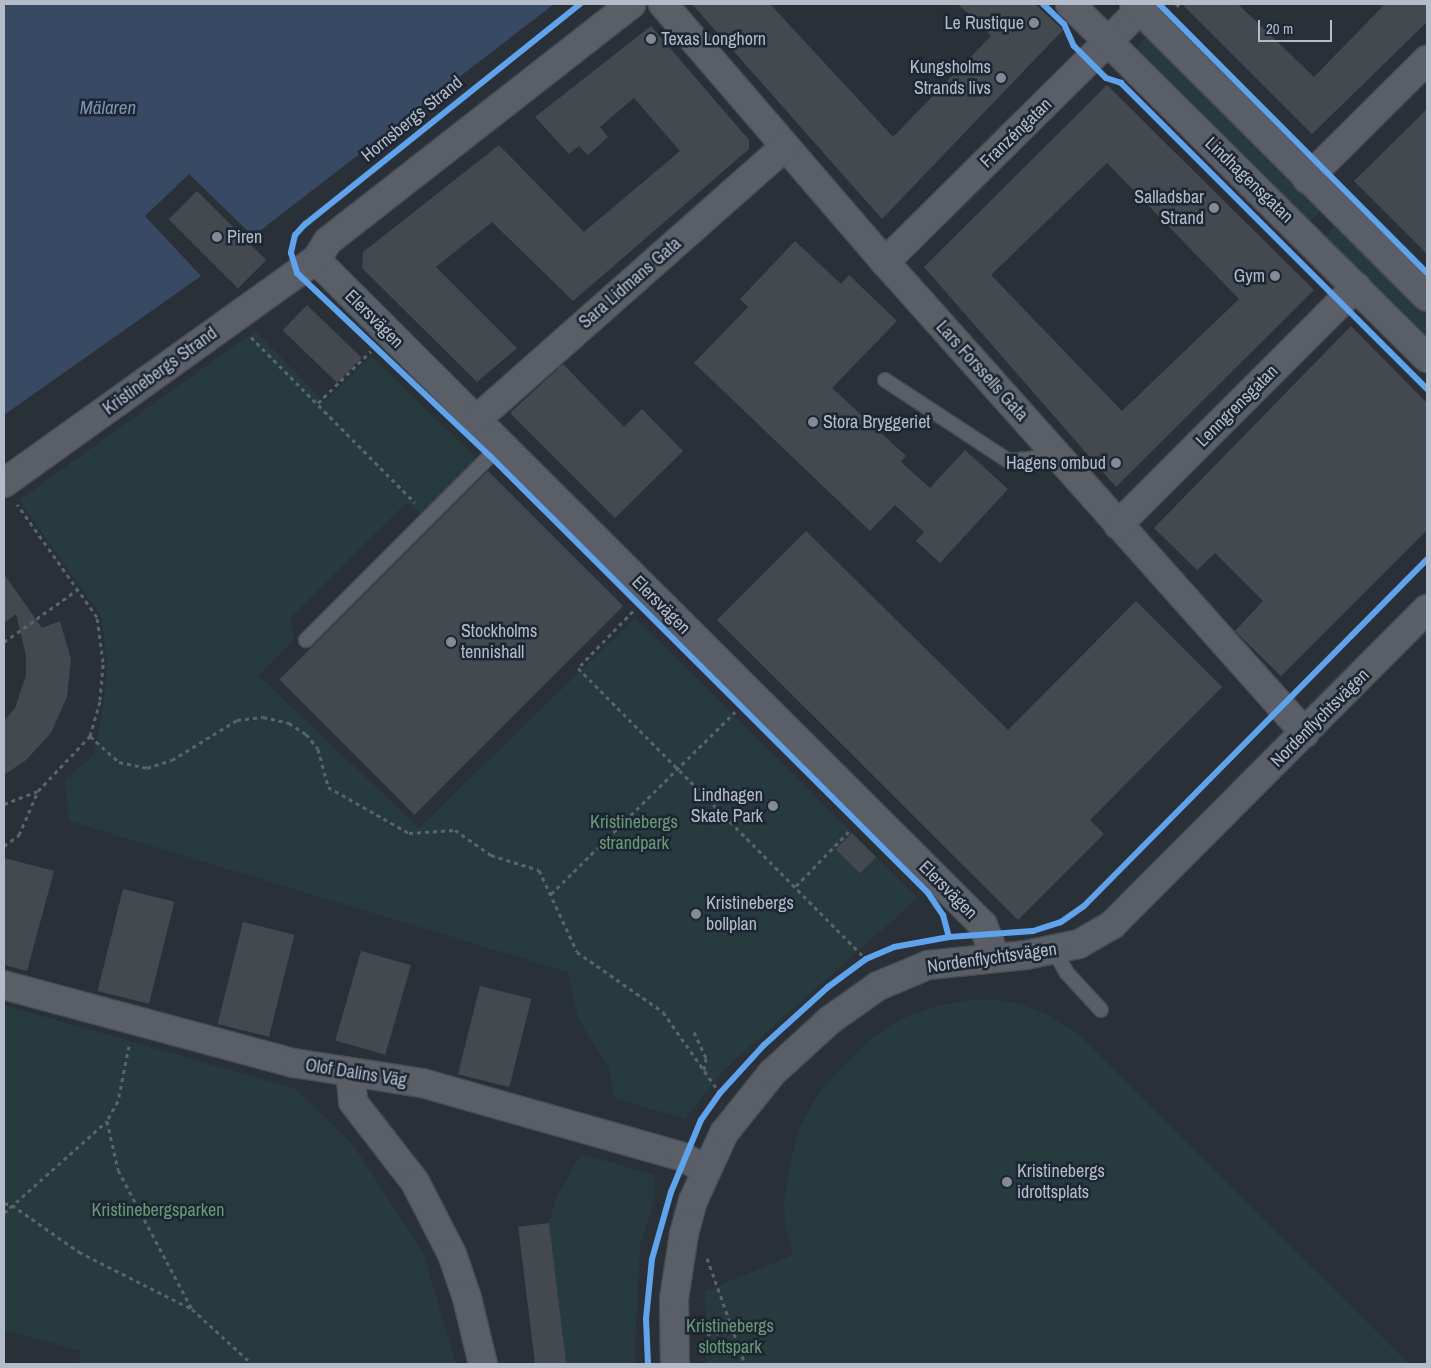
<!DOCTYPE html>
<html>
<head>
<meta charset="utf-8">
<style>
	body { margin:0 }
	#map { position:relative; width:1431px; height:1368px; overflow:hidden; background:#2a3038; font-family:"Archivo Narrow",sans-serif }
	div>[style] { position:absolute }
	.green>* { inset:0; background:#273a3e }
	.water>* { inset:0; background:#384963 }
	.building>* { inset:0; background:#444950; transform-origin:0 0 }
	.path>* { height:3px; margin-top:-1.5px; transform-origin:0; background:repeating-linear-gradient(90deg,#5d636a 0 4px,transparent 0 8px) }
	.roads { filter:drop-shadow(1px 0 #484c53) drop-shadow(-1px 0 #484c53) drop-shadow(0 1px #484c53) drop-shadow(0 -1px #484c53) }
	.service>* { height:14px; margin:-7px; padding:0 7px; transform-origin:7px; border-radius:7px; background:#5a5e66 }
	.minor>* { height:28px; margin:-14px; padding:0 14px; transform-origin:14px; border-radius:14px; background:#5a5e66 }
	.tertiary>* { height:28px; margin:-14px; padding:0 14px; transform-origin:14px; border-radius:14px; background:#5a5e66 }
	.cycleway>* { height:6px; margin:-3px; padding:0 3px; transform-origin:3px; border-radius:3px; background:#60a3ed }
	.dots>* { width:14px; height:14px; translate:-50% -50%; box-sizing:border-box; border:2px solid #1d2633; border-radius:50% }
	span { translate:-50% -50%; white-space:nowrap; text-align:center; line-height:1.15; -webkit-text-stroke:5px #1d2633; paint-order:stroke }
	.poi-label { font-size:18px; color:#b4bcc9 }
	.right { translate:-100% -50%; text-align:right }
	.left { translate:0 -50%; text-align:left }
	.street-label { font-size:18px; color:#b4bcc9 }
	.park-label { font-size:18px; color:#6b9a76 }
	.water-label { font-size:19px; color:#7c92b1; font-style:italic }
	.frame { position:absolute; inset:0; border:5px solid #b4bcc9; pointer-events:none }
	.scale { position:absolute; left:1258px; top:20px; width:74px; height:22px; box-sizing:border-box; border:2px solid #b4bcc9; border-top:0; padding-left:6px; font-size:15px; line-height:18px; white-space:nowrap; color:#b4bcc9; -webkit-text-stroke:4px #1d2633; paint-order:stroke }
</style>
</head>
<body>
<div id="map">
	<div class="green">
		<i style="clip-path:polygon(1145px 38px,1151px 38px,1322px 209px,1307px 224px,1135px 50px)"></i>
		<i style="clip-path:polygon(1337px 224px,1427px 314px,1427px 344px,1322px 240px)"></i>
		<i style="clip-path:polygon(255px 331px,325px 402px,371px 356px,477px 459px,422px 516px,407px 502px,290px 618px,294px 639px,258px 675px,419px 828px,635px 618px,918px 898px,727px 1067px,685px 1119px,615px 1098px,609px 1069px,578px 1018px,568px 972px,69px 821px,65px 780px,94px 754px,104px 702px,107px 662px,101px 616px,19px 500px)"></i>
		<i style="clip-path:polygon(968px 1000px,996px 1000px,1023px 1005px,1048px 1015px,1077px 1033px,1409px 1364px,706px 1364px,705px 1291px,793px 1255px,785px 1226px,784px 1201px,790px 1164px,800px 1126px,821px 1090px,869px 1040px,899px 1020px,936px 1006px)"></i>
		<i style="clip-path:polygon(4px 1005px,296px 1089px,353px 1145px,423px 1252px,456px 1364px,78px 1364px,81px 1351px,4px 1330px)"></i>
		<i style="clip-path:polygon(581px 1154px,654px 1175px,655px 1197px,640px 1245px,634px 1364px,566px 1364px,549px 1223px,557px 1196px)"></i>
	</div>
	<div class="water">
		<i style="clip-path:polygon(4px 4px,554px 4px,253px 236px,189px 174px,145px 216px,201px 276px,4px 415px)"></i>
	</div>
	<div class="building">
		<i style="clip-path:polygon(692px 4px,770px 4px,893px 137px,991px 36px,958px 4px,1035px 4px,1063px 30px,882px 219px)"></i>
		<i style="clip-path:polygon(1182px 4px,1238px 4px,1314px 77px,1385px 4px,1427px 4px,1427px 22px,1312px 134px)"></i>
		<i style="clip-path:polygon(651px 26px,749px 140px,749px 149px,573px 301px,492px 222px,436px 267px,517px 348px,477px 382px,362px 268px,363px 252px,499px 145px,584px 232px,680px 151px,634px 98px,600px 127px,608px 137px,588px 155px,579px 146px,569px 154px,535px 117px)"></i>
		<i style="clip-path:polygon(evenodd,1107px 85px,1314px 290px,1116px 487px,924px 267px,1107px 85px,1107px 163px,1239px 299px,1122px 411px,991px 275px,1107px 163px)"></i>
		<i style="clip-path:polygon(1427px 109px,1427px 254px,1354px 181px)"></i>
		<i style="left:197px;top:191px;width:98px;height:40px;rotate:45deg"></i>
		<i style="clip-path:polygon(795px 241px,841px 284px,849px 275px,897px 321px,832px 388px,906px 456px,901px 462px,930px 488px,965px 450px,1008px 489px,940px 563px,916px 541px,924px 532px,895px 505px,870px 531px,694px 363px,748px 307px,740px 299px)"></i>
		<i style="left:307px;top:305px;width:76px;height:35px;rotate:44deg"></i>
		<i style="clip-path:polygon(1351px 326px,1427px 403px,1427px 530px,1281px 676px,1235px 631px,1263px 601px,1215px 553px,1197px 570px,1154px 528px)"></i>
		<i style="clip-path:polygon(563px 364px,624px 427px,642px 409px,683px 451px,615px 518px,510px 413px)"></i>
		<i style="left:488px;top:471px;width:191px;height:295px;rotate:45deg"></i>
		<i style="clip-path:polygon(806px 531px,1008px 730px,1136px 601px,1222px 687px,1090px 820px,1104px 834px,1018px 920px,717px 620px)"></i>
		<i style="clip-path:polygon(4px 574px,42px 628px,60px 621px,71px 659px,67px 697px,51px 733px,26px 760px,4px 775px,4px 721px,15px 708px,26px 675px,26px 656px,16px 614px,4px 623px)"></i>
		<i style="left:852px;top:833px;width:34px;height:23px;rotate:45deg"></i>
		<i style="clip-path:polygon(4px 858px,54px 871px,27px 971px,4px 965px)"></i>
		<i style="left:123px;top:889px;width:53px;height:105px;rotate:14deg"></i>
		<i style="left:243px;top:922px;width:53px;height:105px;rotate:14deg"></i>
		<i style="left:361px;top:951px;width:52px;height:93px;rotate:16deg"></i>
		<i style="left:480px;top:986px;width:53px;height:91px;rotate:14deg"></i>
		<i style="left:549px;top:1223px;width:142px;height:31px;rotate:83deg"></i>
	</div>
	<div class="path">
		<i style="left:1176px;top:4px;width:4px;rotate:34deg"></i>
		<i style="left:251px;top:337px;width:233px;rotate:45.3deg"></i>
		<i style="left:318px;top:403px;width:74px;rotate:-44.5deg"></i>
		<i style="left:633px;top:611px;width:79px;rotate:134deg"></i>
		<i style="left:578px;top:668px;width:409px;rotate:45.3deg"></i>
		<i style="left:4px;top:642px;width:90px;rotate:-35.5deg"></i>
		<i style="left:90px;top:736px;width:39px;rotate:42deg"></i>
		<i style="left:119px;top:762px;width:29px;rotate:12deg"></i>
		<i style="left:147px;top:768px;width:26px;rotate:-18deg"></i>
		<i style="left:172px;top:760px;width:76px;rotate:-31.6deg"></i>
		<i style="left:237px;top:720px;width:26px;rotate:-7deg"></i>
		<i style="left:263px;top:717px;width:27px;rotate:13deg"></i>
		<i style="left:289px;top:723px;width:20px;rotate:33deg"></i>
		<i style="left:306px;top:734px;width:19px;rotate:51deg"></i>
		<i style="left:318px;top:749px;width:39px;rotate:75deg"></i>
		<i style="left:328px;top:787px;width:93px;rotate:29.6deg"></i>
		<i style="left:409px;top:833px;width:46px;rotate:-3.7deg"></i>
		<i style="left:455px;top:830px;width:44px;rotate:34.8deg"></i>
		<i style="left:491px;top:855px;width:50px;rotate:17.4deg"></i>
		<i style="left:539px;top:870px;width:90px;rotate:65.1deg"></i>
		<i style="left:577px;top:952px;width:105px;rotate:34.9deg"></i>
		<i style="left:663px;top:1012px;width:99px;rotate:54.9deg"></i>
		<i style="left:4px;top:804px;width:36px;rotate:-21deg"></i>
		<i style="left:38px;top:791px;width:76px;rotate:-46.6deg"></i>
		<i style="left:90px;top:736px;width:37px;rotate:-74deg"></i>
		<i style="left:100px;top:700px;width:38px;rotate:-85deg"></i>
		<i style="left:103px;top:662px;width:45px;rotate:-97.6deg"></i>
		<i style="left:97px;top:617px;width:138px;rotate:-125.3deg"></i>
		<i style="left:4px;top:846px;width:19px;rotate:-36deg"></i>
		<i style="left:19px;top:835px;width:48px;rotate:-66.6deg"></i>
		<i style="left:796px;top:886px;width:79px;rotate:-46deg"></i>
		<i style="left:551px;top:894px;width:259px;rotate:-44.7deg"></i>
		<i style="left:694px;top:1032px;width:29px;rotate:65deg"></i>
		<i style="left:706px;top:1058px;width:13px;rotate:99deg"></i>
		<i style="left:129px;top:1046px;width:56px;rotate:101.3deg"></i>
		<i style="left:118px;top:1101px;width:23px;rotate:119deg"></i>
		<i style="left:107px;top:1121px;width:50px;rotate:77.3deg"></i>
		<i style="left:118px;top:1170px;width:157px;rotate:62deg"></i>
		<i style="left:4px;top:1203px;width:8px;rotate:14deg"></i>
		<i style="left:12px;top:1205px;width:82px;rotate:35deg"></i>
		<i style="left:79px;top:1252px;width:127px;rotate:26.8deg"></i>
		<i style="left:192px;top:1309px;width:81px;rotate:42.5deg"></i>
		<i style="left:4px;top:1213px;width:138px;rotate:-41.8deg"></i>
		<i style="left:707px;top:1258px;width:113px;rotate:70.3deg"></i>
		<i style="left:701px;top:1349px;width:8px"></i>
		<i style="left:709px;top:1349px;width:15px;rotate:-98deg"></i>
		<i style="left:707px;top:1334px;width:27px;rotate:-4deg"></i>
	</div>
	<div class="roads">
		<div class="service">
			<i style="left:885px;top:380px;width:148px;rotate:33.2deg"></i>
			<i style="left:1009px;top:461px;width:48px;rotate:-5.9deg"></i>
			<i style="left:306px;top:640px;width:276px;rotate:-45deg"></i>
			<i style="left:1054px;top:950px;width:26px;rotate:61deg"></i>
			<i style="left:1067px;top:973px;width:50px;rotate:47.4deg"></i>
		</div>
		<div class="minor">
			<i style="left:663px;top:4px;width:340px;rotate:49.3deg"></i>
			<i style="left:885px;top:262px;width:631px;rotate:48.28deg"></i>
			<i style="left:1307px;top:179px;width:169px;rotate:-44.8deg"></i>
			<i style="left:316px;top:260px;width:942px;rotate:44.91deg"></i>
			<i style="left:983px;top:925px;width:33px;rotate:69deg"></i>
			<i style="left:885px;top:262px;width:367px;rotate:-44.7deg"></i>
			<i style="left:476px;top:420px;width:412px;rotate:-41.5deg"></i>
			<i style="left:4px;top:483px;width:384px;rotate:-35.6deg"></i>
			<i style="left:316px;top:260px;width:22px;rotate:-58deg"></i>
			<i style="left:328px;top:241px;width:385px;rotate:-38deg"></i>
			<i style="left:1118px;top:525px;width:337px;rotate:-45deg"></i>
			<i style="left:4px;top:985px;width:300px;rotate:15.1deg"></i>
			<i style="left:294px;top:1063px;width:130px;rotate:8.9deg"></i>
			<i style="left:422px;top:1083px;width:271px;rotate:15.8deg"></i>
			<i style="left:683px;top:1157px;width:26px;rotate:29deg"></i>
			<i style="left:350px;top:1072px;width:30px;rotate:84deg"></i>
			<i style="left:353px;top:1102px;width:101px;rotate:52.2deg"></i>
			<i style="left:415px;top:1182px;width:81px;rotate:62.8deg"></i>
			<i style="left:452px;top:1254px;width:46px;rotate:71.2deg"></i>
			<i style="left:467px;top:1298px;width:68px;rotate:76.4deg"></i>
			<i style="left:675px;top:1364px;width:65px;rotate:-90.9deg"></i>
			<i style="left:674px;top:1299px;width:66px;rotate:-81.3deg"></i>
			<i style="left:684px;top:1234px;width:34px;rotate:-75deg"></i>
			<i style="left:693px;top:1201px;width:75px;rotate:-65.5deg"></i>
			<i style="left:724px;top:1133px;width:77px;rotate:-51.3deg"></i>
			<i style="left:772px;top:1073px;width:79px;rotate:-42.4deg"></i>
			<i style="left:830px;top:1020px;width:59px;rotate:-35.3deg"></i>
			<i style="left:878px;top:986px;width:54px;rotate:-22.8deg"></i>
			<i style="left:928px;top:965px;width:99px;rotate:-5.8deg"></i>
			<i style="left:1026px;top:955px;width:54px;rotate:-11.7deg"></i>
			<i style="left:1079px;top:944px;width:38px;rotate:-30deg"></i>
			<i style="left:1112px;top:925px;width:446px;rotate:-45.1deg"></i>
		</div>
		<div class="tertiary">
			<i style="left:1070px;top:4px;width:503px;rotate:44.76deg"></i>
			<i style="left:1134px;top:4px;width:414px;rotate:45deg"></i>
		</div>
	</div>
	<div class="cycleway">
		<i style="left:580px;top:4px;width:352px;rotate:141.3deg"></i>
		<i style="left:305px;top:224px;width:15px;rotate:132deg"></i>
		<i style="left:295px;top:235px;width:18px;rotate:103deg"></i>
		<i style="left:291px;top:253px;width:21px;rotate:73deg"></i>
		<i style="left:297px;top:273px;width:266px;rotate:43.5deg"></i>
		<i style="left:490px;top:456px;width:619px;rotate:44.93deg"></i>
		<i style="left:928px;top:893px;width:27px;rotate:56deg"></i>
		<i style="left:943px;top:915px;width:23px;rotate:75deg"></i>
		<i style="left:1043px;top:4px;width:29px;rotate:44deg"></i>
		<i style="left:1064px;top:24px;width:24px;rotate:66deg"></i>
		<i style="left:1074px;top:46px;width:45px;rotate:45deg"></i>
		<i style="left:1106px;top:78px;width:16px;rotate:18deg"></i>
		<i style="left:1121px;top:83px;width:433px;rotate:45deg"></i>
		<i style="left:1159px;top:4px;width:380px;rotate:45.1deg"></i>
		<i style="left:648px;top:1364px;width:45px;rotate:-92.5deg"></i>
		<i style="left:646px;top:1319px;width:60px;rotate:-84.3deg"></i>
		<i style="left:652px;top:1259px;width:70px;rotate:-74.2deg"></i>
		<i style="left:671px;top:1192px;width:78px;rotate:-67.4deg"></i>
		<i style="left:701px;top:1120px;width:33px;rotate:-55deg"></i>
		<i style="left:720px;top:1093px;width:65px;rotate:-47.5deg"></i>
		<i style="left:764px;top:1045px;width:86px;rotate:-42.2deg"></i>
		<i style="left:828px;top:987px;width:47px;rotate:-36.4deg"></i>
		<i style="left:866px;top:959px;width:30px;rotate:-23deg"></i>
		<i style="left:894px;top:947px;width:56px;rotate:-10.3deg"></i>
		<i style="left:949px;top:937px;width:84px;rotate:-4.1deg"></i>
		<i style="left:1033px;top:931px;width:29px;rotate:-18deg"></i>
		<i style="left:1061px;top:922px;width:28px;rotate:-35deg"></i>
		<i style="left:1084px;top:906px;width:488px;rotate:-45.3deg"></i>
	</div>
	<div class="dots">
		<i style="left:1034px;top:23px;background:#848b96"></i>
		<i style="left:651px;top:39px;background:#848b96"></i>
		<i style="left:1001px;top:78px;background:#848b96"></i>
		<i style="left:1214px;top:208px;background:#848b96"></i>
		<i style="left:217px;top:237px;background:#848b96"></i>
		<i style="left:1275px;top:276px;background:#848b96"></i>
		<i style="left:813px;top:422px;background:#848b96"></i>
		<i style="left:1116px;top:463px;background:#848b96"></i>
		<i style="left:451px;top:642px;background:#848b96"></i>
		<i style="left:773px;top:806px;background:#848b96"></i>
		<i style="left:696px;top:914px;background:#848b96"></i>
		<i style="left:1007px;top:1182px;background:#848b96"></i>
	</div>
	<div class="poi-label">
		<span class="right" style="left:1024px;top:23px">Le Rustique</span>
		<span class="left" style="left:661px;top:39px">Texas Longhorn</span>
		<span class="right" style="left:991px;top:78px">Kungsholms<br>Strands livs</span>
		<span class="right" style="left:1204px;top:208px">Salladsbar<br>Strand</span>
		<span class="left" style="left:227px;top:237px">Piren</span>
		<span class="right" style="left:1265px;top:276px">Gym</span>
		<span class="left" style="left:823px;top:422px">Stora Bryggeriet</span>
		<span class="right" style="left:1106px;top:463px">Hagens ombud</span>
		<span class="left" style="left:461px;top:642px">Stockholms<br>tennishall</span>
		<span class="right" style="left:763px;top:806px">Lindhagen<br>Skate Park</span>
		<span class="left" style="left:706px;top:914px">Kristinebergs<br>bollplan</span>
		<span class="left" style="left:1017px;top:1182px">Kristinebergs<br>idrottsplats</span>
	</div>
	<div class="street-label">
		<span style="left:412px;top:119px;rotate:-39deg">Hornsbergs Strand</span>
		<span style="left:1016px;top:133px;rotate:-44deg">Franzéngatan</span>
		<span style="left:1249px;top:180px;rotate:44deg">Lindhagensgatan</span>
		<span style="left:630px;top:283px;rotate:-41deg">Sara Lidmans Gata</span>
		<span style="left:374px;top:319px;rotate:45deg">Elersvägen</span>
		<span style="left:160px;top:371px;rotate:-36deg">Kristinebergs Strand</span>
		<span style="left:982px;top:371px;rotate:48deg">Lars Forssells Gata</span>
		<span style="left:1237px;top:406px;rotate:-45deg">Lenngrensgatan</span>
		<span style="left:661px;top:605px;rotate:45deg">Elersvägen</span>
		<span style="left:1320px;top:718px;rotate:-45deg">Nordenflychtsvägen</span>
		<span style="left:948px;top:890px;rotate:45deg">Elersvägen</span>
		<span style="left:992px;top:958px;rotate:-8deg">Nordenflychtsvägen</span>
		<span style="left:356px;top:1073px;rotate:9deg">Olof Dalins Väg</span>
	</div>
	<div class="park-label">
		<span style="left:634px;top:833px">Kristinebergs<br>strandpark</span>
		<span style="left:158px;top:1210px">Kristinebergsparken</span>
		<span style="left:730px;top:1337px">Kristinebergs<br>slottspark</span>
	</div>
	<div class="water-label">
		<span style="left:108px;top:108px">Mälaren</span>
	</div>
	<div class="frame"></div>
	<div class="scale">20 m</div>
</div>
</body>
</html>
